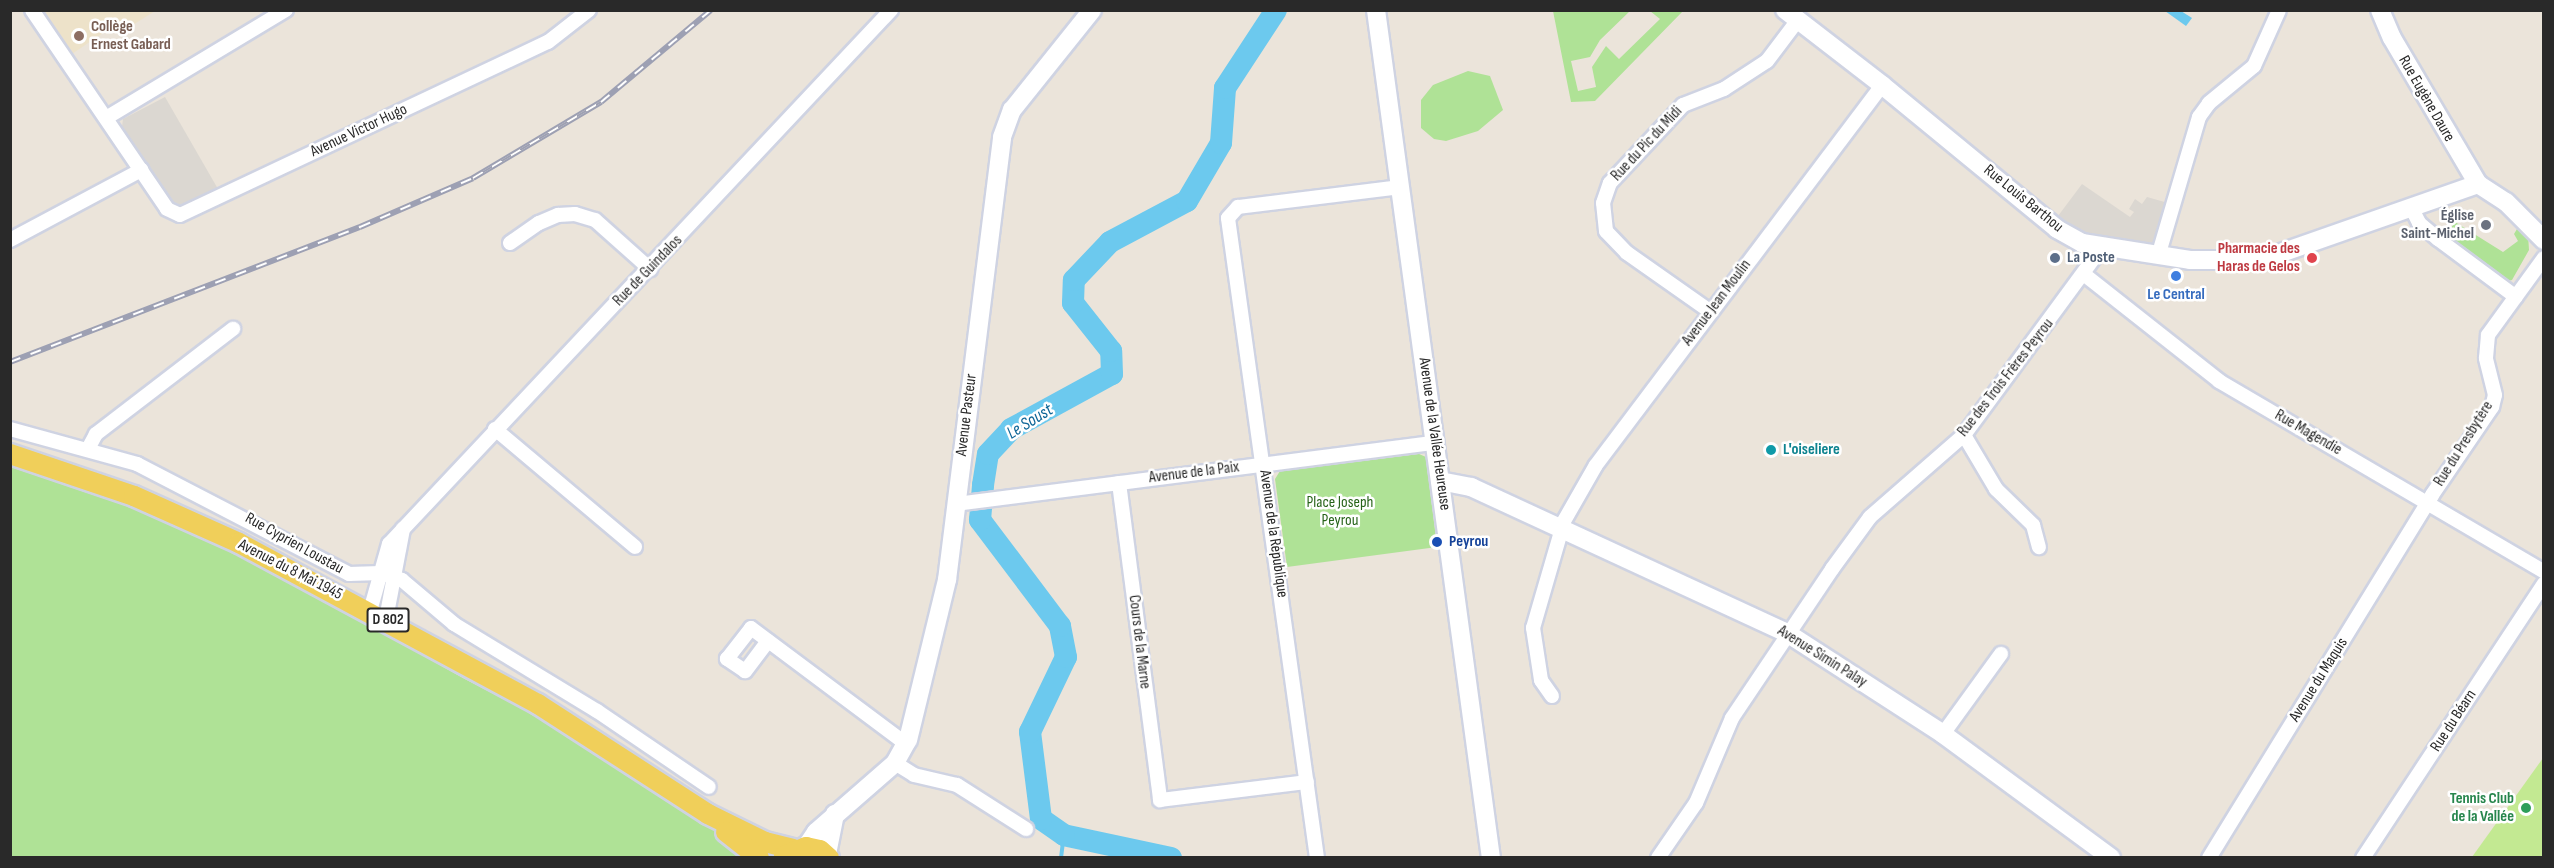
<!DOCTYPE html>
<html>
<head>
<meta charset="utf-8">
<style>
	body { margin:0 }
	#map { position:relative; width:2554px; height:868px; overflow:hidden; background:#ebe4da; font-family:"Sofia Sans Condensed",sans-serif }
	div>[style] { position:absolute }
	.education>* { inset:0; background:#ede2c9 }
	.green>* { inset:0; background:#afe296 }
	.pitch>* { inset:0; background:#c3e992 }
	.plaza>* { inset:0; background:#dbd7d1 }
	.water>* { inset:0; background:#6cc9ee }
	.stream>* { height:4px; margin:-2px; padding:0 2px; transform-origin:2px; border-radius:2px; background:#6cc9ee }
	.river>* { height:22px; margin:-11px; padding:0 11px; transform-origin:11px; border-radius:11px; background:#6cc9ee }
	.roads { filter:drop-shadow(2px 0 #cfd3e2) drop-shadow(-2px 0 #cfd3e2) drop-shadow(0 2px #cfd3e2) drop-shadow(0 -2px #cfd3e2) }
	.street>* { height:14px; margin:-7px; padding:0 7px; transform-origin:7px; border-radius:7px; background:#fff }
	.secondary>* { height:18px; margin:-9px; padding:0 9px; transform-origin:9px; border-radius:9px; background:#fff }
	.primary>* { height:20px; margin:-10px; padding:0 10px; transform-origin:10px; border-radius:10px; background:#f0cf5a }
	.rail>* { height:6px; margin-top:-3px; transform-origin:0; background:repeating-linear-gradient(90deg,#fff 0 11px,#9da0b3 0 22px); box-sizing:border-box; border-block:2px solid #9da0b3 }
	.dots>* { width:16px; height:16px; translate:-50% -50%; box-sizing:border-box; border:3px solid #fff; border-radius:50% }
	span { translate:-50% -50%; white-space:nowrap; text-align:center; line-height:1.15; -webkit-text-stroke:5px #fff; paint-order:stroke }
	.shield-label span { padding:2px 4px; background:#fff; border:2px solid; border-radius:4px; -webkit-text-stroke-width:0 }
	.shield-label { font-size:15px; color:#292929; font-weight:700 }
	.education-label { font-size:16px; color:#785e54; font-weight:700 }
	.left { translate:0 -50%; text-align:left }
	.street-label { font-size:16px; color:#292929 }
	.worship-label { font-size:16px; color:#5b616d; font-weight:700 }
	.right { translate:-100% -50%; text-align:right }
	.health-label { font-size:16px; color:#be3a42; font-weight:700 }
	.service-label { font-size:16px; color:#4e5e75; font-weight:700 }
	.shop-label { font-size:16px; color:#366cbe; font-weight:700 }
	.culture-label { font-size:16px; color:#0d838f; font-weight:700 }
	.park-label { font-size:16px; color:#28641a }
	.transit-label { font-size:16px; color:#164399; font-weight:700 }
	.leisure-label { font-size:16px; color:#27864d; font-weight:700 }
	.water-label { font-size:18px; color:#0e6697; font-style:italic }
	.frame { position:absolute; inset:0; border:12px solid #292929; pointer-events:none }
</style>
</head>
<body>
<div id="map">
	<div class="education">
		<i style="clip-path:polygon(42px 11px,155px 11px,125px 30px,119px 22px,72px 54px)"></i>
	</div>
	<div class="green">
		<i style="clip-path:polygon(1553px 11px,1630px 11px,1600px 40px,1590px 57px,1571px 61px,1578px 91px,1596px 87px,1592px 67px,1606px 46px,1619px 59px,1660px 19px,1650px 11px,1683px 11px,1595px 101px,1571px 102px)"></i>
		<i style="clip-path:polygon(1468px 71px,1490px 76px,1503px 110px,1478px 131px,1446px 141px,1434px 139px,1421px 128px,1421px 100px,1433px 85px)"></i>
		<i style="clip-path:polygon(2455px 222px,2503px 252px,2518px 241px,2514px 234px,2517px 229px,2528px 235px,2529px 250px,2512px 280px,2503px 282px,2440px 235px,2446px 235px)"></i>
		<i style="clip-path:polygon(1419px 454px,1426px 457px,1437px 547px,1287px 567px,1275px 479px,1280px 471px)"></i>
		<i style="clip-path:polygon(11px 460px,176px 517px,463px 678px,704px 804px,738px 857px,11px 858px)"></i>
	</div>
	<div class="pitch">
		<i style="clip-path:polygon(2543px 758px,2543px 857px,2472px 857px)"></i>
	</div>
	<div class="plaza">
		<i style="clip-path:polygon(165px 97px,218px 189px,181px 209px,173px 207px,122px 127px,123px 119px)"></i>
		<i style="clip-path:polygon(2082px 184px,2130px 217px,2134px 212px,2129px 209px,2135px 199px,2142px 204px,2147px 197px,2168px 203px,2157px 241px,2149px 245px,2092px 240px,2055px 220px)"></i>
	</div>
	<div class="water">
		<i style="clip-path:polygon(2165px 11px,2181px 11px,2192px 18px,2186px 26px)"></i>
	</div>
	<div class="stream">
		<i style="left:1061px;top:858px;width:23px;rotate:-83deg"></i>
	</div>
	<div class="river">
		<i style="left:1171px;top:858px;width:109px;rotate:-167.9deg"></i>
		<i style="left:1064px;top:835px;width:28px;rotate:-145deg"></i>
		<i style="left:1041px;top:819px;width:88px;rotate:-97.2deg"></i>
		<i style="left:1030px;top:732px;width:83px;rotate:-64.4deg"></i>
		<i style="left:1066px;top:657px;width:32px;rotate:-101deg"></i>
		<i style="left:1060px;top:626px;width:133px;rotate:-127deg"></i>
		<i style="left:980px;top:520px;width:35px;rotate:-85deg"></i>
		<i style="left:983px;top:485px;width:31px;rotate:-81deg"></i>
		<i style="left:988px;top:454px;width:34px;rotate:-47deg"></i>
		<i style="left:1011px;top:429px;width:115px;rotate:-28.6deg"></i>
		<i style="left:1112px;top:374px;width:23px;rotate:-92deg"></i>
		<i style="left:1111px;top:351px;width:61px;rotate:-128.4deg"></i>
		<i style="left:1073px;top:303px;width:23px;rotate:-88deg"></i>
		<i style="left:1074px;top:280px;width:52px;rotate:-46.5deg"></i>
		<i style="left:1110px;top:242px;width:87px;rotate:-28deg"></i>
		<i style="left:1187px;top:201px;width:67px;rotate:-59.6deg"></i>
		<i style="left:1221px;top:143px;width:55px;rotate:-85.8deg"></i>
		<i style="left:1225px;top:88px;width:93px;rotate:-56.8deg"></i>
	</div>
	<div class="roads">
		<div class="street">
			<i style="left:32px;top:10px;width:240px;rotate:55.8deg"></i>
			<i style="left:167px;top:209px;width:14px;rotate:25deg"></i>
			<i style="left:180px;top:215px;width:407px;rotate:-25.2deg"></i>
			<i style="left:548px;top:42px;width:52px;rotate:-38deg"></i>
			<i style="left:106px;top:118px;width:210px;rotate:-31deg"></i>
			<i style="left:2411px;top:207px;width:18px;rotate:63deg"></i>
			<i style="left:2419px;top:223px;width:25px;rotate:40deg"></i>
			<i style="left:2438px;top:239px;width:97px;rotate:36.6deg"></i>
			<i style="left:10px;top:240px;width:149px;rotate:-28.1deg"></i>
			<i style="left:510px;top:243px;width:35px;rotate:-35deg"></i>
			<i style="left:539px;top:223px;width:21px;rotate:-23deg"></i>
			<i style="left:558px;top:215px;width:17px;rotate:-3deg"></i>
			<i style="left:575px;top:214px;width:21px;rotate:17deg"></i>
			<i style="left:595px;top:220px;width:74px;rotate:41.7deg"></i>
			<i style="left:2159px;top:253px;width:142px;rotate:-73.6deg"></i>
			<i style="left:2199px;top:117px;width:17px;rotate:-54deg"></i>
			<i style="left:2209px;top:103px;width:58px;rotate:-39.4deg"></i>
			<i style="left:2254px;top:66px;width:61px;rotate:-65.9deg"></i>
			<i style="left:2085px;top:275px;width:171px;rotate:38.3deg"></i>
			<i style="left:2219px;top:381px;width:377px;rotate:30.4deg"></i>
			<i style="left:1711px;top:312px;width:103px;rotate:-144.9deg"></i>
			<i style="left:1627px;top:253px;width:30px;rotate:-134deg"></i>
			<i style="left:1606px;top:231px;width:28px;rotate:-96deg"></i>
			<i style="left:1603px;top:203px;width:21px;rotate:-71deg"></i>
			<i style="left:1610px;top:183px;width:107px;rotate:-46.9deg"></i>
			<i style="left:1683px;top:105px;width:44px;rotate:-21.3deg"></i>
			<i style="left:1724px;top:89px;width:51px;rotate:-33.1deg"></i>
			<i style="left:1767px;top:61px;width:51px;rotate:-52.9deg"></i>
			<i style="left:10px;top:429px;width:132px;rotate:15.4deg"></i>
			<i style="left:137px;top:464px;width:239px;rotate:27.4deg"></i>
			<i style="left:349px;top:574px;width:32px;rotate:-2deg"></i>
			<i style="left:381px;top:573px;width:22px;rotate:18deg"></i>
			<i style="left:402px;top:580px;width:68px;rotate:40.2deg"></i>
			<i style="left:454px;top:624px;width:167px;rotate:31.3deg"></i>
			<i style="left:597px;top:711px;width:135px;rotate:34.2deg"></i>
			<i style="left:495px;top:429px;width:183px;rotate:40.1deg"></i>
			<i style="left:1964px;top:435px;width:63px;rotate:59.3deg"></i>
			<i style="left:1996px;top:489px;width:52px;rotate:44.2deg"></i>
			<i style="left:2033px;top:525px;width:23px;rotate:75deg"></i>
			<i style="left:88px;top:449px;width:17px;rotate:-62deg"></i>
			<i style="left:96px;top:434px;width:173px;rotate:-37.5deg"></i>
			<i style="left:1119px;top:483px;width:320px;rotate:82.6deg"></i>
			<i style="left:1160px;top:800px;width:148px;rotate:-7deg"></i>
			<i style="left:956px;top:504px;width:481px;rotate:-7.3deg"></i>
			<i style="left:370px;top:611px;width:70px;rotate:-74.2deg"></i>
			<i style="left:389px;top:544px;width:733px;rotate:-46.77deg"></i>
			<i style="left:386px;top:619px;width:92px;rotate:-79.3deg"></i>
			<i style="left:768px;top:641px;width:38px;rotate:127deg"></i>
			<i style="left:745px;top:671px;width:22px;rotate:-146deg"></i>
			<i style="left:727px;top:659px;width:39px;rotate:-52deg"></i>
			<i style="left:751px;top:628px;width:194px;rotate:36.8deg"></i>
			<i style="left:1552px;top:696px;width:19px;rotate:-125deg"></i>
			<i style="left:1541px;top:680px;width:53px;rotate:-98.7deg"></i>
			<i style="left:1533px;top:628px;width:111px;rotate:-73.8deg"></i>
			<i style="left:1564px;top:521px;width:64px;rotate:-60.3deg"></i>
			<i style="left:1596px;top:465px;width:476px;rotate:-53deg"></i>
			<i style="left:1943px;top:734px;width:99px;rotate:-54.1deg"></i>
			<i style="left:895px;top:763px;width:22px;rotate:32deg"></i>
			<i style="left:914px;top:775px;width:44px;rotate:13.1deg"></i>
			<i style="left:957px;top:785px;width:82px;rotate:32.5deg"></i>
			<i style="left:1317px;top:858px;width:646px;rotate:-97.92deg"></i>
			<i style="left:1228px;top:218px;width:15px;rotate:-48deg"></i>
			<i style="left:1238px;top:207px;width:163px;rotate:-7deg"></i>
			<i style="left:1658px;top:858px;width:67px;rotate:-55.4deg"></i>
			<i style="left:1696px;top:803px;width:92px;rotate:-67deg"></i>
			<i style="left:1732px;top:718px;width:179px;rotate:-56.1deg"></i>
			<i style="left:1832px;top:569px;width:64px;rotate:-53.8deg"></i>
			<i style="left:1870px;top:517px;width:125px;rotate:-41.1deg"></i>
			<i style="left:1964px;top:435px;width:235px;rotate:-53.7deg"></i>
			<i style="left:2209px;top:858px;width:426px;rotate:-58.4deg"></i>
			<i style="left:2432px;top:495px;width:107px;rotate:-55.7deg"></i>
			<i style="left:2492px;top:407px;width:12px;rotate:-76deg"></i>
			<i style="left:2495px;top:395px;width:38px;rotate:-104deg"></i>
			<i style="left:2486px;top:358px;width:23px;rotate:-85deg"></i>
			<i style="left:2488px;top:335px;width:95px;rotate:-54deg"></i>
			<i style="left:2363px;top:858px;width:329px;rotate:-56.6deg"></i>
		</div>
		<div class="secondary">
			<i style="left:1376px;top:10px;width:856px;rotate:82.28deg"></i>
			<i style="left:1785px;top:10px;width:123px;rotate:37.7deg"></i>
			<i style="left:1882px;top:85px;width:227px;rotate:39.4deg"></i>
			<i style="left:2057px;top:229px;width:29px;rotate:29deg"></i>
			<i style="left:2082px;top:243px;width:109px;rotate:8.9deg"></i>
			<i style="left:2190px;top:260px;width:71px"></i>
			<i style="left:2261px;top:260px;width:230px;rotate:-19.3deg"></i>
			<i style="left:2380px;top:10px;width:30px;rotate:67deg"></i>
			<i style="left:2392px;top:38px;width:169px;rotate:59.5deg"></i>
			<i style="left:2478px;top:184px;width:33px;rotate:33deg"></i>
			<i style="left:2506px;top:202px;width:54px;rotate:45deg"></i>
			<i style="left:1440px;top:481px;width:32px;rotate:11deg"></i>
			<i style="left:1471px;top:487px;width:348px;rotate:24.8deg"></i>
			<i style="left:1787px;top:633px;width:186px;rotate:32.9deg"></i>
			<i style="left:1943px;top:734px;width:209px;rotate:36.4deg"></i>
			<i style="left:806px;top:847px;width:18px;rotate:-56deg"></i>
			<i style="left:816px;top:832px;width:105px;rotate:-41.1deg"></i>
			<i style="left:895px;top:763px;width:26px;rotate:-61deg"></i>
			<i style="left:908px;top:740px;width:165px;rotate:-76.3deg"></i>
			<i style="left:947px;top:580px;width:446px;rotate:-82.9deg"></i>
			<i style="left:1002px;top:137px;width:29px;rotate:-70deg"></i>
			<i style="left:1012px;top:110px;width:128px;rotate:-51.3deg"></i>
			<i style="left:827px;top:854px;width:41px;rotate:-78.7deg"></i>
		</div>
		<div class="primary">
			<i style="left:10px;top:454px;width:131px;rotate:18.7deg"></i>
			<i style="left:134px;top:496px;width:115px;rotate:24.1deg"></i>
			<i style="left:239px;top:543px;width:340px;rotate:28.3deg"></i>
			<i style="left:538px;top:704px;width:202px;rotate:32.9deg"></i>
			<i style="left:708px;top:814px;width:64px;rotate:26.2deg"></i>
			<i style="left:765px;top:842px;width:29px;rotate:14deg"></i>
			<i style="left:726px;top:832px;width:42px;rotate:38.2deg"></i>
			<i style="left:784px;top:856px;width:24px;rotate:-22deg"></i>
			<i style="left:806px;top:847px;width:14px;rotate:12deg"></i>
			<i style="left:820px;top:850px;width:12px;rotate:42deg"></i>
		</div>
	</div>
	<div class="rail">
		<i style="left:10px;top:362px;width:375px;rotate:-21.1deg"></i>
		<i style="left:360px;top:227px;width:123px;rotate:-23.4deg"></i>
		<i style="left:473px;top:178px;width:149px;rotate:-30.7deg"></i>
		<i style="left:601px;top:102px;width:143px;rotate:-39.9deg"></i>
	</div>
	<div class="dots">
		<i style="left:79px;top:36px;background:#8d6e63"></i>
		<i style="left:2486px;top:225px;background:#6b7280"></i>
		<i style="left:2055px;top:258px;background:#5c6f8a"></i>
		<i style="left:2312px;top:258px;background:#e0444e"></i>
		<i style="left:2176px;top:276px;background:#3f7fe0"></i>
		<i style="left:1771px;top:450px;background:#0f9aa8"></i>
		<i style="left:1437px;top:542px;background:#1a4fb4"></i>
		<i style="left:2526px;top:808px;background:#2e9e5b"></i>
	</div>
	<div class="shield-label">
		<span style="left:388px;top:620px">D 802</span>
	</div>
	<div class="education-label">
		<span class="left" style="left:91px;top:36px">Collège<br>Ernest Gabard</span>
	</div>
	<div class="street-label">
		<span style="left:2426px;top:99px;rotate:60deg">Rue Eugène Daure</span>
		<span style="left:359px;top:131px;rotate:-25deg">Avenue Victor Hugo</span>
		<span style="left:1647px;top:144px;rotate:-47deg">Rue du Pic du Midi</span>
		<span style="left:2023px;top:199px;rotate:39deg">Rue Louis Barthou</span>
		<span style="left:648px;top:271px;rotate:-46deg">Rue de Guindalos</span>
		<span style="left:1717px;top:303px;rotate:-53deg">Avenue Jean Moulin</span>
		<span style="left:2006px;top:378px;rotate:-52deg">Rue des Trois Frères Peyrou</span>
		<span style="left:967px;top:415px;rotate:-83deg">Avenue Pasteur</span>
		<span style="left:2308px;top:433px;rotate:30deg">Rue Magendie</span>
		<span style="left:1434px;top:434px;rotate:82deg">Avenue de la Vallée Heureuse</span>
		<span style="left:2464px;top:444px;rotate:-58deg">Rue du Presbytère</span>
		<span style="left:1194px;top:473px;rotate:-7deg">Avenue de la Paix</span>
		<span style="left:1273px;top:534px;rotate:82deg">Avenue de la République</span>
		<span style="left:294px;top:544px;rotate:29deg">Rue Cyprien Loustau</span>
		<span style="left:290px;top:570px;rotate:27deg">Avenue du 8 Mai 1945</span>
		<span style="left:1139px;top:642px;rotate:83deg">Cours de la Marne</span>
		<span style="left:1822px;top:657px;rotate:32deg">Avenue Simin Palay</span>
		<span style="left:2319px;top:680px;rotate:-58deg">Avenue du Maquis</span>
		<span style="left:2454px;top:721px;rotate:-57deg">Rue du Béarn</span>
	</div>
	<div class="worship-label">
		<span class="right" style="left:2474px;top:225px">Église<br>Saint-Michel</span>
	</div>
	<div class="health-label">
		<span class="right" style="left:2300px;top:258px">Pharmacie des<br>Haras de Gelos</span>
	</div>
	<div class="service-label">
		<span class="left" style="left:2067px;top:258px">La Poste</span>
	</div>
	<div class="shop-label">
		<span style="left:2176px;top:295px">Le Central</span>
	</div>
	<div class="culture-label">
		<span class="left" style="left:1783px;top:450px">L'oiseliere</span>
	</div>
	<div class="park-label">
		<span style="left:1340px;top:512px">Place Joseph<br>Peyrou</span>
	</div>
	<div class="transit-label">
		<span class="left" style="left:1449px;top:542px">Peyrou</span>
	</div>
	<div class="leisure-label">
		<span class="right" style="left:2514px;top:808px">Tennis Club<br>de la Vallée</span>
	</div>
	<div class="water-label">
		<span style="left:1030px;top:422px;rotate:-32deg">Le Soust</span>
	</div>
	<div class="frame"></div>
</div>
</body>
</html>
